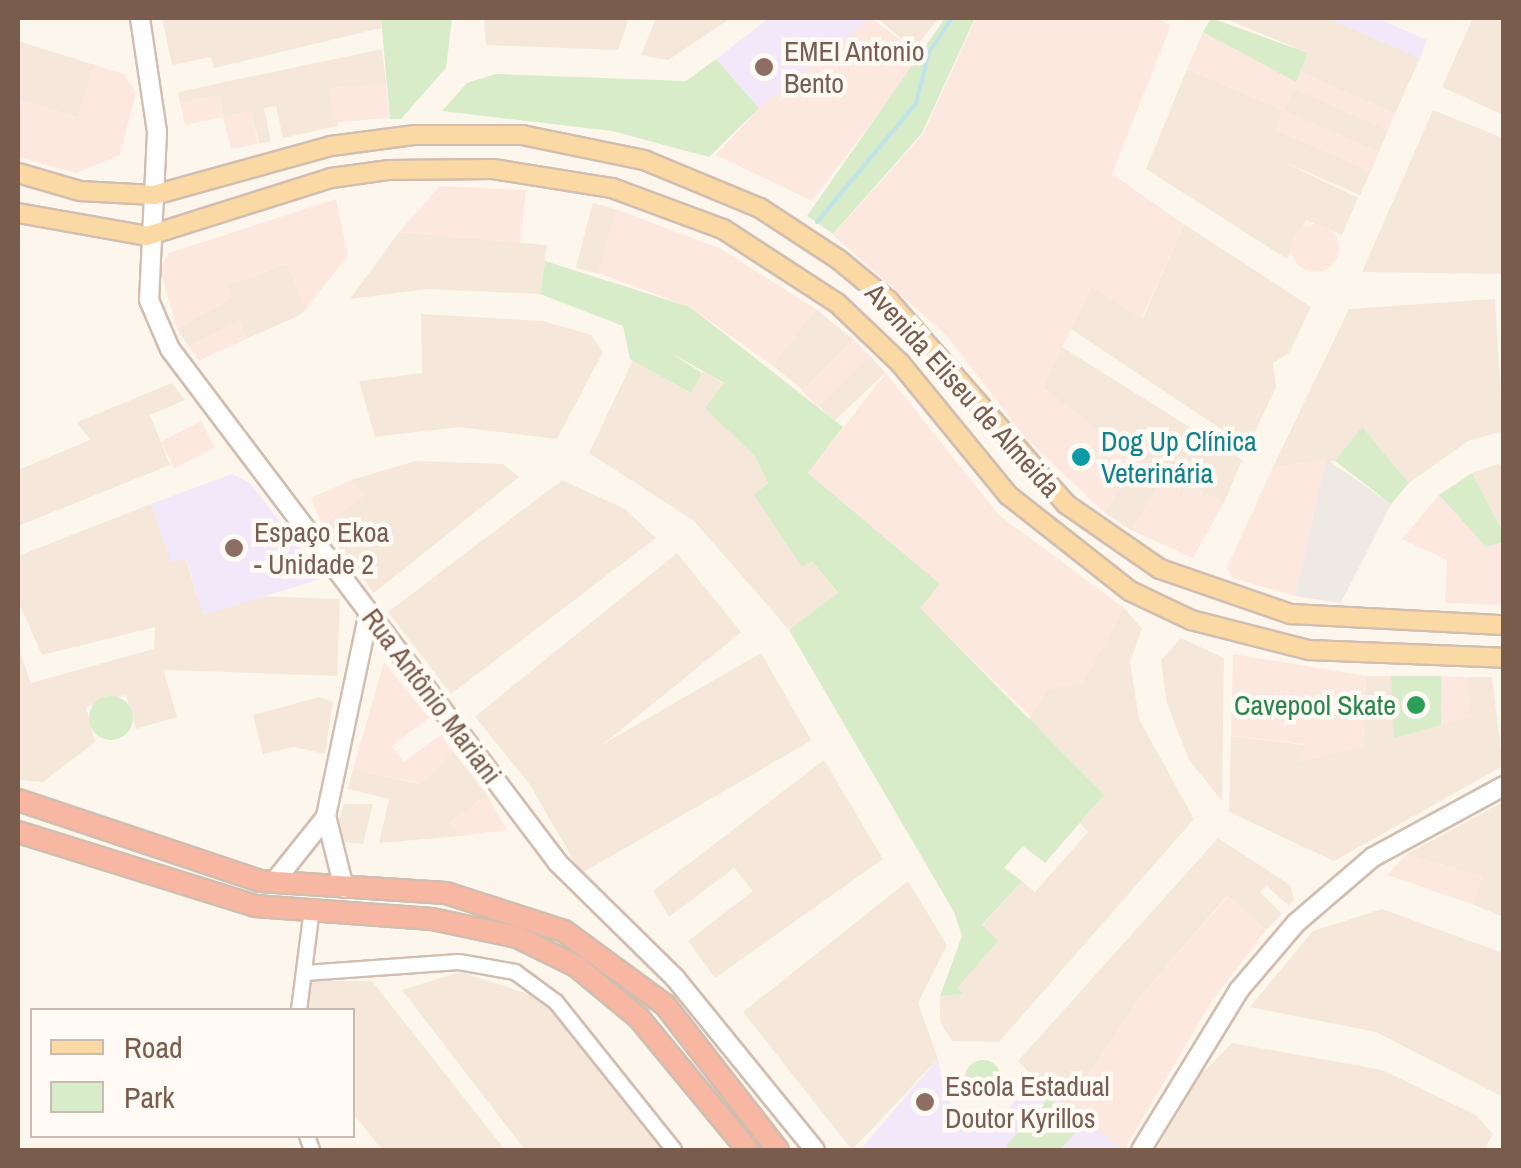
<!DOCTYPE html>
<html>
<head>
<meta charset="utf-8">
<style>
	body { margin:0 }
	#map { position:relative; width:1521px; height:1168px; overflow:hidden; background:#fdf6ec; font-family:"Archivo Narrow",sans-serif }
	div>[style] { position:absolute }
	.residential>* { inset:0; background:#f5e8da; transform-origin:0 0 }
	.commercial>* { inset:0; background:#fde8e0; transform-origin:0 0 }
	.round { border-radius:50% }
	.industrial>* { inset:0; background:#efe9e4 }
	.education>* { inset:0; background:#f3e8fa }
	.green>* { inset:0; background:#d8ecc9 }
	.stream>* { height:4px; margin:-2px; padding:0 2px; transform-origin:2px; border-radius:2px; background:#bfe3e8 }
	.roads { filter:drop-shadow(2px 0 #d1beb0) drop-shadow(-2px 0 #d1beb0) drop-shadow(0 2px #d1beb0) drop-shadow(0 -2px #d1beb0) }
	.tertiary>* { height:14px; margin:-7px; padding:0 7px; transform-origin:7px; border-radius:7px; background:#fff }
	.secondary>* { height:18px; margin:-9px; padding:0 9px; transform-origin:9px; border-radius:9px; background:#fff }
	.primary>* { height:18px; margin:-9px; padding:0 9px; transform-origin:9px; border-radius:9px; background:#fbd9a5 }
	.motorway>* { height:20px; margin:-10px; padding:0 10px; transform-origin:10px; border-radius:10px; background:#f7b7a3 }
	.dots>* { width:28px; height:28px; translate:-50% -50%; box-sizing:border-box; border:5px solid #fffaf3; border-radius:50% }
	span { translate:-50% -50%; white-space:nowrap; text-align:center; line-height:1.15; -webkit-text-stroke:9px #fffaf3; paint-order:stroke }
	.education-label { font-size:28px; color:#785e54 }
	.left { translate:0 -50%; text-align:left }
	.street-label { font-size:28px; color:#7a5c4d }
	.culture-label { font-size:28px; color:#0d838f }
	.leisure-label { font-size:28px; color:#27864d }
	.right { translate:-100% -50%; text-align:right }
	.frame { position:absolute; inset:0; border:20px solid #7a5c4d; pointer-events:none }
	.legend { position:absolute; left:30px; top:1008px; width:325px; height:130px; box-sizing:border-box; background:#fffaf3; border:2px solid #cabbb1; margin:0; padding:12px 18px; list-style:none; font-size:30px; color:#7a5c4d }
	.legend li { display:flex; align-items:center; gap:20px; height:50px }
	.legend b { width:50px; border:2px solid #cabbb1 }
</style>
</head>
<body>
<div id="map">
	<div class="residential">
		<i style="clip-path:polygon(162px 18px,381px 18px,381px 28px,214px 68px,211px 57px,172px 65px)"></i>
		<i style="clip-path:polygon(484px 18px,629px 18px,618px 50px,486px 45px)"></i>
		<i style="clip-path:polygon(656px 18px,731px 18px,668px 60px,641px 55px)"></i>
		<i style="clip-path:polygon(877px 18px,939px 18px,914px 49px)"></i>
		<i style="clip-path:polygon(1224px 18px,1328px 18px,1420px 58px,1395px 114px,1300px 72px,1308px 53px)"></i>
		<i style="clip-path:polygon(1473px 18px,1503px 18px,1503px 115px,1442px 87px)"></i>
		<i style="clip-path:polygon(18px 41px,94px 65px,78px 118px,18px 99px)"></i>
		<i style="clip-path:polygon(382px 49px,386px 83px,331px 94px,338px 126px,283px 138px,276px 106px,264px 108px,271px 141px,259px 144px,251px 111px,224px 117px,219px 95px,180px 103px,178px 92px)"></i>
		<i style="clip-path:polygon(1187px 69px,1283px 110px,1293px 88px,1388px 130px,1379px 152px,1283px 111px,1276px 130px,1371px 171px,1360px 195px,1282px 161px,1358px 198px,1342px 235px,1306px 220px,1287px 259px,1146px 169px)"></i>
		<i style="clip-path:polygon(1433px 110px,1503px 138px,1503px 274px,1362px 272px)"></i>
		<i style="left:593px;top:203px;width:24px;height:67px;rotate:15deg"></i>
		<i style="clip-path:polygon(1184px 224px,1311px 307px,1289px 353px,1273px 363px,1276px 387px,1248px 447px,1071px 329px,1091px 287px,1143px 318px)"></i>
		<i style="clip-path:polygon(399px 232px,547px 245px,540px 294px,428px 289px,350px 299px)"></i>
		<i style="clip-path:polygon(287px 264px,306px 309px,298px 316px,246px 339px,239px 320px,189px 347px,177px 329px,231px 298px,227px 285px)"></i>
		<i style="clip-path:polygon(1495px 299px,1503px 431px,1468px 441px,1409px 483px,1362px 428px,1335px 461px,1273px 467px,1349px 309px)"></i>
		<i style="left:816px;top:309px;width:48px;height:71px;rotate:39deg"></i>
		<i style="clip-path:polygon(421px 314px,543px 321px,591px 335px,603px 352px,557px 439px,458px 427px,375px 437px,359px 381px,422px 373px)"></i>
		<i style="clip-path:polygon(1062px 347px,1242px 460px,1224px 503px,1167px 473px,1131px 530px,1104px 512px,1140px 462px,1043px 388px)"></i>
		<i style="left:870px;top:356px;width:23px;height:71px;rotate:47deg"></i>
		<i style="clip-path:polygon(633px 360px,690px 393px,703px 371px,724px 384px,706px 408px,754px 455px,768px 483px,755px 496px,802px 567px,811px 560px,838px 594px,789px 630px,694px 521px,589px 453px)"></i>
		<i style="clip-path:polygon(172px 383px,185px 400px,150px 415px,170px 465px,18px 526px,18px 470px,90px 440px,77px 422px)"></i>
		<i style="clip-path:polygon(416px 461px,503px 464px,519px 477px,374px 593px,323px 527px,363px 496px,351px 480px)"></i>
		<i style="clip-path:polygon(1498px 464px,1503px 468px,1503px 532px,1472px 473px)"></i>
		<i style="clip-path:polygon(562px 480px,625px 509px,656px 538px,451px 694px,388px 612px)"></i>
		<i style="clip-path:polygon(151px 504px,171px 561px,185px 557px,203px 615px,42px 655px,18px 601px,18px 556px)"></i>
		<i style="left:677px;top:553px;width:102px;height:260px;rotate:51deg"></i>
		<i style="left:340px;top:599px;width:77px;height:184px;rotate:92deg"></i>
		<i style="clip-path:polygon(1124px 608px,1142px 629px,1130px 662px,1139px 719px,1194px 819px,999px 1042px,952px 1041px,940px 1022px,940px 996px,963px 994px,957px 988px,982px 926px,1022px 881px,1035px 892px,1088px 832px,1080px 823px,1103px 796px,1026px 724px,1048px 689px,1083px 682px)"></i>
		<i style="clip-path:polygon(1181px 638px,1224px 658px,1222px 801px,1189px 760px,1167px 703px,1161px 660px)"></i>
		<i style="clip-path:polygon(18px 647px,31px 683px,157px 648px,177px 717px,136px 729px,126px 695px,86px 707px,95px 742px,43px 782px,18px 780px)"></i>
		<i style="left:761px;top:653px;width:101px;height:266px;rotate:60deg"></i>
		<i style="clip-path:polygon(1366px 676px,1391px 676px,1395px 737px,1471px 716px,1466px 677px,1492px 677px,1503px 766px,1334px 861px,1229px 812px,1231px 736px,1306px 745px,1299px 762px,1363px 746px)"></i>
		<i style="clip-path:polygon(319px 697px,333px 702px,325px 754px,294px 747px,263px 754px,253px 715px)"></i>
		<i style="clip-path:polygon(453px 751px,487px 795px,450px 823px,460px 836px,379px 843px,389px 799px,348px 789px,353px 769px,419px 784px)"></i>
		<i style="clip-path:polygon(824px 760px,883px 859px,715px 978px,688px 941px,753px 891px,734px 868px,669px 917px,653px 891px)"></i>
		<i style="clip-path:polygon(1503px 802px,1503px 917px,1472px 904px,1482px 877px,1407px 854px)"></i>
		<i style="clip-path:polygon(344px 804px,373px 804px,363px 844px,333px 841px)"></i>
		<i style="clip-path:polygon(1218px 838px,1290px 885px,1294px 899px,1289px 906px,1267px 886px,1260px 892px,1282px 914px,1266px 930px,1227px 896px,1140px 997px,1065px 1109px,1018px 1061px)"></i>
		<i style="clip-path:polygon(908px 881px,947px 945px,918px 1003px,938px 1059px,852px 1150px,743px 1012px)"></i>
		<i style="clip-path:polygon(1382px 909px,1503px 953px,1503px 1097px,1376px 1032px,1250px 1007px,1313px 931px)"></i>
		<i style="clip-path:polygon(460px 972px,541px 998px,664px 1150px,525px 1150px,402px 990px)"></i>
		<i style="clip-path:polygon(309px 981px,372px 981px,505px 1150px,382px 1150px,353px 1113px,352px 1010px,305px 1010px)"></i>
		<i style="clip-path:polygon(1232px 1043px,1382px 1070px,1476px 1115px,1493px 1134px,1484px 1150px,1156px 1150px,1200px 1075px)"></i>
	</div>
	<div class="commercial">
		<i style="clip-path:polygon(871px 18px,922px 56px,812px 201px,716px 155px,777px 88px)"></i>
		<i style="clip-path:polygon(976px 18px,1154px 18px,1171px 25px,1112px 174px,1184px 224px,1142px 318px,1091px 287px,1043px 388px,1141px 462px,1104px 512px,1026px 439px,946px 335px,833px 235px,923px 134px)"></i>
		<i style="clip-path:polygon(1203px 32px,1296px 81px,1300px 72px,1395px 114px,1388px 130px,1294px 89px,1284px 110px,1379px 152px,1371px 171px,1276px 130px,1283px 110px,1187px 69px)"></i>
		<i style="clip-path:polygon(94px 65px,124px 74px,136px 92px,120px 155px,76px 173px,18px 157px,18px 99px,77px 118px)"></i>
		<i style="left:386px;top:83px;width:35px;height:56px;rotate:85deg"></i>
		<i style="clip-path:polygon(219px 95px,224px 117px,251px 111px,258px 144px,231px 149px,223px 117px,185px 125px,180px 103px)"></i>
		<i style="clip-path:polygon(440px 186px,526px 190px,520px 243px,399px 232px)"></i>
		<i style="clip-path:polygon(336px 199px,348px 255px,306px 309px,287px 264px,227px 285px,231px 298px,177px 329px,160px 270px,169px 253px)"></i>
		<i style="clip-path:polygon(616px 209px,721px 249px,816px 309px,773px 366px,690px 307px,598px 273px)"></i>
		<i class="round" style="left:1291px;top:224px;width:48px;height:48px"></i>
		<i style="clip-path:polygon(239px 319px,246px 339px,199px 361px,189px 347px)"></i>
		<i style="left:853px;top:339px;width:24px;height:73px;rotate:45deg"></i>
		<i style="clip-path:polygon(886px 373px,999px 515px,1124px 608px,1083px 683px,1048px 689px,1031px 717px,919px 608px,939px 584px,808px 473px)"></i>
		<i style="left:201px;top:421px;width:30px;height:45px;rotate:63deg"></i>
		<i style="clip-path:polygon(1326px 459px,1295px 596px,1232px 578px,1227px 568px,1273px 467px)"></i>
		<i style="clip-path:polygon(1167px 473px,1224px 503px,1193px 558px,1131px 530px)"></i>
		<i style="clip-path:polygon(351px 480px,363px 496px,323px 527px,311px 498px)"></i>
		<i style="clip-path:polygon(1439px 495px,1486px 547px,1503px 542px,1503px 605px,1445px 603px,1447px 560px,1402px 539px)"></i>
		<i style="clip-path:polygon(1233px 654px,1366px 676px,1363px 746px,1298px 763px,1305px 744px,1231px 736px)"></i>
		<i style="clip-path:polygon(384px 662px,429px 718px,392px 746px,404px 762px,441px 735px,453px 751px,421px 784px,353px 769px)"></i>
		<i style="clip-path:polygon(1441px 676px,1466px 677px,1472px 716px,1441px 725px)"></i>
		<i style="clip-path:polygon(487px 795px,507px 830px,460px 836px,450px 823px)"></i>
		<i style="clip-path:polygon(1407px 854px,1483px 877px,1472px 904px,1387px 875px)"></i>
		<i style="clip-path:polygon(1228px 896px,1266px 930px,1212px 1001px,1124px 1150px,1065px 1109px,1140px 997px)"></i>
	</div>
	<div class="industrial">
		<i style="clip-path:polygon(1326px 459px,1391px 504px,1341px 603px,1295px 596px)"></i>
	</div>
	<div class="education">
		<i style="clip-path:polygon(769px 18px,871px 18px,759px 108px,716px 59px)"></i>
		<i style="clip-path:polygon(1328px 18px,1377px 18px,1427px 40px,1420px 58px)"></i>
		<i style="clip-path:polygon(232px 474px,250px 483px,324px 578px,203px 615px,186px 558px,171px 562px,151px 504px)"></i>
		<i style="clip-path:polygon(938px 1059px,945px 1098px,967px 1119px,1003px 1114px,1020px 1095px,1022px 1071px,1124px 1150px,860px 1150px)"></i>
	</div>
	<div class="green">
		<i style="clip-path:polygon(381px 18px,452px 18px,446px 68px,401px 119px,390px 119px)"></i>
		<i style="clip-path:polygon(945px 18px,975px 18px,922px 133px,833px 234px,807px 216px)"></i>
		<i style="clip-path:polygon(1211px 18px,1308px 53px,1296px 82px,1203px 32px)"></i>
		<i style="clip-path:polygon(716px 59px,759px 108px,709px 157px,612px 131px,442px 111px,467px 83px,496px 74px,686px 81px)"></i>
		<i style="clip-path:polygon(545px 261px,690px 307px,843px 427px,808px 473px,940px 584px,920px 608px,1104px 795px,1045px 863px,1023px 846px,1004px 868px,1022px 881px,982px 925px,998px 941px,957px 988px,964px 994px,940px 996px,962px 936px,954px 912px,789px 630px,838px 593px,812px 561px,802px 567px,754px 495px,768px 483px,754px 455px,705px 408px,724px 383px,671px 353px,702px 373px,691px 393px,630px 359px,623px 326px,540px 294px)"></i>
		<i style="clip-path:polygon(1362px 427px,1409px 483px,1391px 504px,1335px 461px)"></i>
		<i style="clip-path:polygon(1472px 473px,1503px 532px,1503px 542px,1486px 547px,1439px 495px)"></i>
		<i style="clip-path:polygon(1391px 676px,1441px 676px,1441px 725px,1394px 738px)"></i>
		<i class="round" style="left:89px;top:696px;width:44px;height:44px"></i>
		<i class="round" style="left:965px;top:1060px;width:36px;height:36px"></i>
		<i style="clip-path:polygon(1049px 1097px,1081px 1126px,1060px 1150px,1011px 1150px,1006px 1146px)"></i>
	</div>
	<div class="stream">
		<i style="left:817px;top:222px;width:155px;rotate:-50.2deg"></i>
		<i style="left:916px;top:103px;width:53px;rotate:-75.7deg"></i>
		<i style="left:929px;top:52px;width:41px;rotate:-55.9deg"></i>
	</div>
	<div class="roads">
		<div class="tertiary">
			<i style="left:305px;top:973px;width:154px;rotate:-4.1deg"></i>
			<i style="left:459px;top:962px;width:57px;rotate:10.1deg"></i>
			<i style="left:515px;top:972px;width:51px;rotate:36.2deg"></i>
			<i style="left:556px;top:1002px;width:189px;rotate:51.4deg"></i>
			<i style="left:299px;top:1010px;width:95px;rotate:-82.7deg"></i>
			<i style="left:307px;top:1136px;width:15px;rotate:70deg"></i>
		</div>
		<div class="secondary">
			<i style="left:140px;top:18px;width:115px;rotate:81.5deg"></i>
			<i style="left:157px;top:132px;width:168px;rotate:92.7deg"></i>
			<i style="left:149px;top:300px;width:53px;rotate:66.8deg"></i>
			<i style="left:170px;top:349px;width:644px;rotate:52.95deg"></i>
			<i style="left:558px;top:863px;width:164px;rotate:44.5deg"></i>
			<i style="left:675px;top:978px;width:222px;rotate:50.9deg"></i>
			<i style="left:274px;top:882px;width:83px;rotate:-51.3deg"></i>
			<i style="left:344px;top:888px;width:74px;rotate:-104deg"></i>
			<i style="left:326px;top:816px;width:208px;rotate:-78.1deg"></i>
			<i style="left:1141px;top:1150px;width:188px;rotate:-58.5deg"></i>
			<i style="left:1239px;top:990px;width:88px;rotate:-49.6deg"></i>
			<i style="left:1296px;top:923px;width:101px;rotate:-40.6deg"></i>
			<i style="left:1373px;top:857px;width:149px;rotate:-28.5deg"></i>
		</div>
		<div class="primary">
			<i style="left:18px;top:173px;width:65px;rotate:16.2deg"></i>
			<i style="left:80px;top:191px;width:74px;rotate:3.1deg"></i>
			<i style="left:154px;top:195px;width:184px;rotate:-15.5deg"></i>
			<i style="left:331px;top:146px;width:85px;rotate:-7.5deg"></i>
			<i style="left:415px;top:135px;width:107px"></i>
			<i style="left:522px;top:135px;width:125px;rotate:11.6deg"></i>
			<i style="left:644px;top:160px;width:126px;rotate:22.5deg"></i>
			<i style="left:760px;top:208px;width:93px;rotate:33.2deg"></i>
			<i style="left:838px;top:259px;width:66px;rotate:39.5deg"></i>
			<i style="left:889px;top:301px;width:269px;rotate:48.9deg"></i>
			<i style="left:1066px;top:504px;width:114px;rotate:34.7deg"></i>
			<i style="left:1160px;top:569px;width:139px;rotate:19deg"></i>
			<i style="left:1291px;top:614px;width:213px;rotate:3deg"></i>
			<i style="left:18px;top:213px;width:131px;rotate:10.1deg"></i>
			<i style="left:147px;top:236px;width:193px;rotate:-17.5deg"></i>
			<i style="left:331px;top:178px;width:59px;rotate:-7.9deg"></i>
			<i style="left:389px;top:170px;width:104px;rotate:-0.6deg"></i>
			<i style="left:493px;top:169px;width:121px;rotate:9.1deg"></i>
			<i style="left:612px;top:188px;width:118px;rotate:20.3deg"></i>
			<i style="left:723px;top:229px;width:136px;rotate:33deg"></i>
			<i style="left:837px;top:303px;width:87px;rotate:43.6deg"></i>
			<i style="left:900px;top:363px;width:171px;rotate:50.7deg"></i>
			<i style="left:1008px;top:495px;width:155px;rotate:38.2deg"></i>
			<i style="left:1130px;top:591px;width:68px;rotate:25.4deg"></i>
			<i style="left:1191px;top:620px;width:122px;rotate:14.3deg"></i>
			<i style="left:1309px;top:650px;width:195px;rotate:2.3deg"></i>
		</div>
		<div class="motorway">
			<i style="left:18px;top:800px;width:255px;rotate:18.5deg"></i>
			<i style="left:260px;top:881px;width:186px;rotate:3.7deg"></i>
			<i style="left:446px;top:893px;width:124px;rotate:17.9deg"></i>
			<i style="left:564px;top:931px;width:125px;rotate:36.2deg"></i>
			<i style="left:665px;top:1005px;width:184px;rotate:52.1deg"></i>
			<i style="left:18px;top:832px;width:248px;rotate:17.3deg"></i>
			<i style="left:255px;top:906px;width:177px;rotate:4.2deg"></i>
			<i style="left:432px;top:919px;width:87px;rotate:12deg"></i>
			<i style="left:517px;top:937px;width:66px;rotate:26.2deg"></i>
			<i style="left:576px;top:966px;width:82px;rotate:39.5deg"></i>
			<i style="left:639px;top:1018px;width:171px;rotate:50.5deg"></i>
		</div>
	</div>
	<div class="dots">
		<i style="left:764px;top:67px;background:#8d6e63"></i>
		<i style="left:1081px;top:457px;background:#0f9aa8"></i>
		<i style="left:234px;top:548px;background:#8d6e63"></i>
		<i style="left:1416px;top:705px;background:#2e9e5b"></i>
		<i style="left:925px;top:1102px;background:#8d6e63"></i>
	</div>
	<div class="education-label">
		<span class="left" style="left:784px;top:67px">EMEI Antonio<br>Bento</span>
		<span class="left" style="left:254px;top:548px">Espaço Ekoa<br>- Unidade 2</span>
		<span class="left" style="left:945px;top:1102px">Escola Estadual<br>Doutor Kyrillos</span>
	</div>
	<div class="street-label">
		<span style="left:963px;top:390px;rotate:48deg">Avenida Eliseu de Almeida</span>
		<span style="left:432px;top:696px;rotate:53deg">Rua Antônio Mariani</span>
	</div>
	<div class="culture-label">
		<span class="left" style="left:1101px;top:457px">Dog Up Clínica<br>Veterinária</span>
	</div>
	<div class="leisure-label">
		<span class="right" style="left:1396px;top:705px">Cavepool Skate</span>
	</div>
	<div class="frame"></div>
	<ul class="legend">
	<li><b style="height:12px;background:#fbd9a5"></b>Road</li>
	<li><b style="height:28px;background:#d8ecc9"></b>Park</li>
	</ul>
</div>
</body>
</html>
